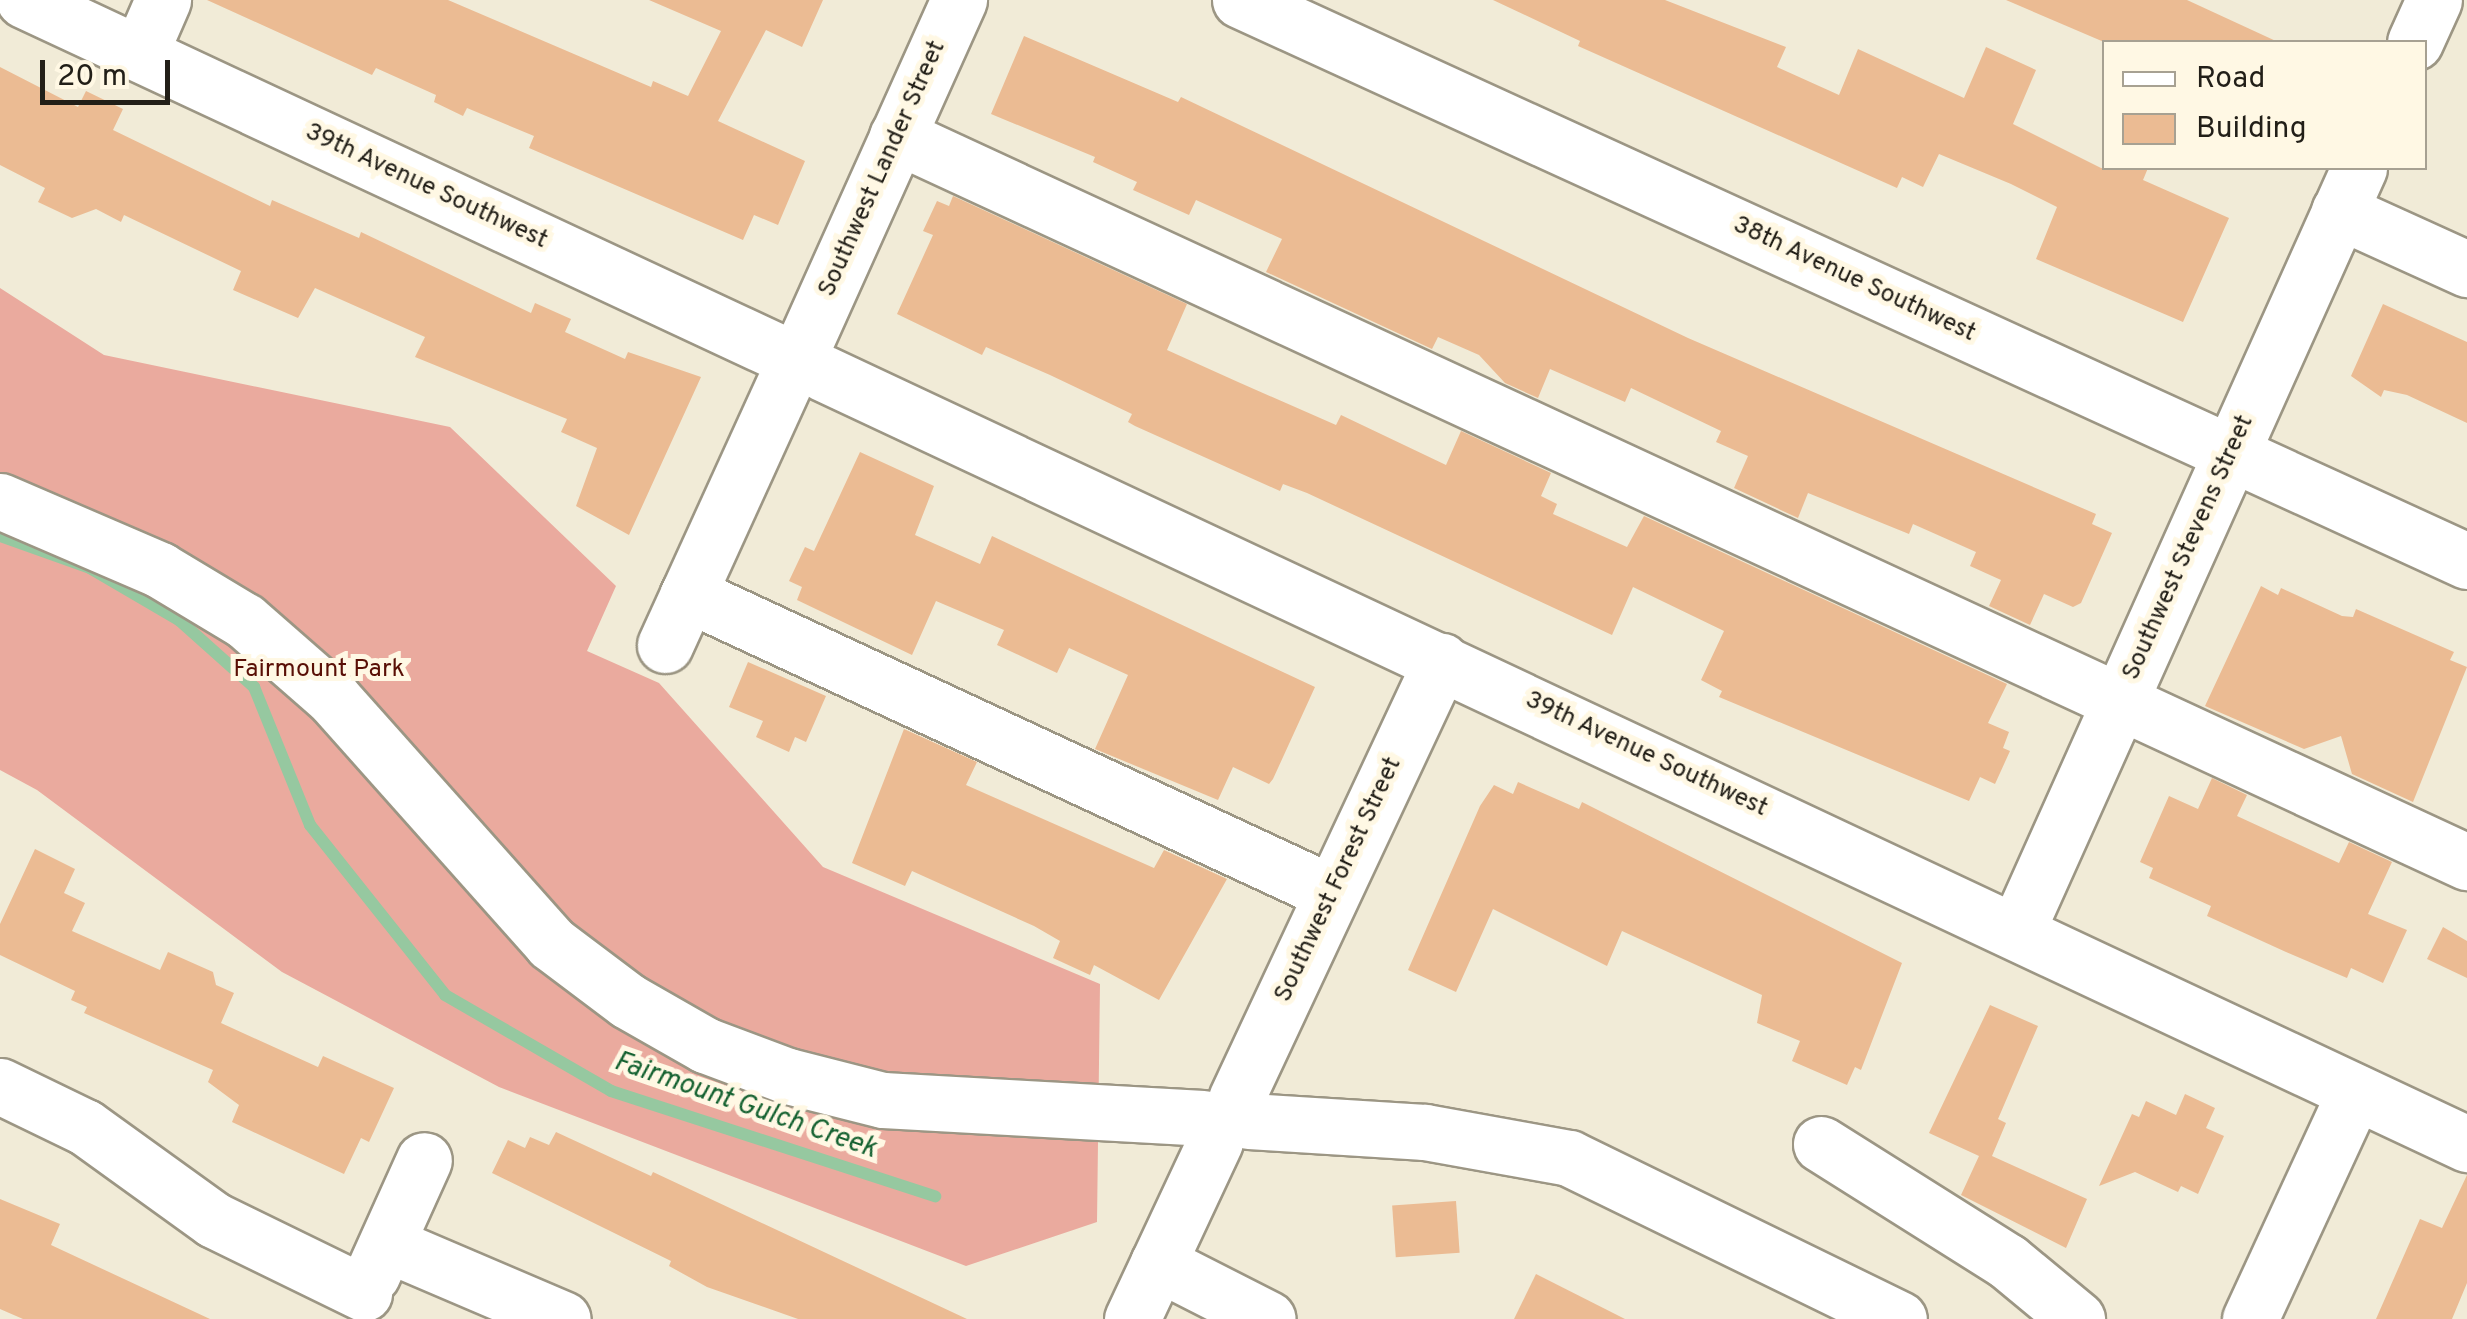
<!DOCTYPE html>
<html>
<head>
<meta charset="utf-8">
<style>
	body { margin:0 }
	#map { position:relative; width:2467px; height:1319px; overflow:hidden; background:#f1ebd7; font-family:Overpass,sans-serif }
	div>[style] { position:absolute }
	.forest>* { inset:0; background:#eaaa9e }
	.stream>* { height:12px; margin:-6px; padding:0 6px; transform-origin:6px; border-radius:6px; background:#96c8a0 }
	.building>* { inset:0; background:#ebbb93; transform-origin:0 0 }
	.roads { filter:drop-shadow(2px 0 #9c9684) drop-shadow(-2px 0 #9c9684) drop-shadow(0 2px #9c9684) drop-shadow(0 -2px #9c9684) }
	.minor>* { height:55px; margin:-27.5px; padding:0 27.5px; transform-origin:27.5px; border-radius:27.5px; background:#fff }
	span { translate:-50% -50%; white-space:nowrap; text-align:center; line-height:1.15; -webkit-text-stroke:10px #fff8e4; paint-order:stroke }
	.street-label { font-size:25px; color:#221f18 }
	.park-label { font-size:25px; color:#590f06 }
	.water-label { font-size:28px; color:#146130; font-style:italic }
	.legend { position:absolute; left:2102px; top:40px; width:325px; height:130px; box-sizing:border-box; background:#fff8e4; border:2px solid #a7a192; margin:0; padding:12px 18px; list-style:none; font-size:30px; color:#221f18 }
	.legend li { display:flex; align-items:center; gap:20px; height:50px }
	.legend b { width:50px; border:2px solid #a7a192 }
	.scale { position:absolute; left:40px; top:60px; width:130px; height:45px; box-sizing:border-box; border:5px solid #221f18; border-top:0; padding-left:12px; font-size:30px; line-height:35px; white-space:nowrap; color:#221f18; -webkit-text-stroke:8px #fff8e4; paint-order:stroke }
</style>
</head>
<body>
<div id="map">
	<div class="forest">
		<i style="clip-path:polygon(0 288px,104px 355px,450px 427px,616px 586px,587px 651px,659px 683px,823px 867px,1100px 984px,1097px 1222px,966px 1266px,499px 1087px,282px 972px,37px 790px,0 770px)"></i>
	</div>
	<div class="stream">
		<i style="left:0;top:536px;width:96px;rotate:19.6deg"></i>
		<i style="left:90px;top:568px;width:103px;rotate:30.3deg"></i>
		<i style="left:179px;top:620px;width:101px;rotate:41.8deg"></i>
		<i style="left:254px;top:687px;width:149px;rotate:67.9deg"></i>
		<i style="left:310px;top:825px;width:217px;rotate:51.5deg"></i>
		<i style="left:445px;top:995px;width:192px;rotate:30deg"></i>
		<i style="left:611px;top:1091px;width:341px;rotate:18deg"></i>
	</div>
	<div class="building">
		<i style="clip-path:polygon(207px 0,448px 0,651px 87px,653px 81px,688px 96px,721px 31px,649px 0,823px 0,802px 47px,766px 30px,718px 121px,805px 161px,778px 225px,754px 215px,743px 240px,529px 148px,534px 136px,467px 108px,463px 116px,434px 102px,436px 95px,376px 68px,372px 75px)"></i>
		<i style="clip-path:polygon(1493px 0,1665px 0,1786px 47px,1777px 67px,1839px 95px,1858px 49px,1964px 98px,1986px 47px,2036px 70px,2013px 124px,2101px 168px,2148px 168px,2143px 180px,2229px 218px,2183px 322px,2036px 259px,2057px 207px,2011px 184px,1939px 154px,1923px 187px,1902px 177px,1897px 188px,1578px 46px,1580px 41px)"></i>
		<i style="clip-path:polygon(2006px 0,2187px 0,2278px 42px,2104px 42px)"></i>
		<i style="clip-path:polygon(1024px 36px,1178px 102px,1181px 97px,1688px 338px,2096px 514px,2092px 524px,2112px 533px,2081px 603px,2073px 607px,2044px 594px,2030px 625px,1989px 606px,2001px 580px,1970px 566px,1976px 552px,1913px 524px,1909px 534px,1808px 493px,1798px 518px,1734px 488px,1748px 456px,1716px 442px,1721px 431px,1631px 388px,1625px 402px,1550px 369px,1538px 398px,1505px 383px,1479px 355px,1438px 337px,1432px 349px,1266px 272px,1282px 239px,1196px 200px,1189px 215px,1133px 190px,1137px 182px,1093px 162px,1095px 157px,991px 114px)"></i>
		<i style="clip-path:polygon(0 67px,78px 107px,86px 91px,123px 109px,113px 130px,270px 206px,272px 200px,359px 238px,361px 232px,531px 313px,535px 303px,571px 319px,565px 332px,625px 359px,628px 352px,701px 377px,629px 535px,576px 506px,597px 448px,561px 432px,567px 419px,415px 357px,425px 337px,315px 288px,298px 318px,233px 290px,241px 271px,124px 215px,121px 222px,96px 209px,72px 218px,38px 202px,45px 188px,0 165px)"></i>
		<i style="clip-path:polygon(953px 196px,1187px 304px,1167px 350px,1238px 382px,1336px 425px,1341px 415px,1446px 465px,1461px 431px,1551px 473px,1541px 496px,1557px 504px,1553px 514px,1627px 547px,1644px 516px,2007px 684px,1988px 723px,2009px 732px,2003px 748px,2010px 751px,1995px 784px,1980px 777px,1969px 801px,1719px 697px,1722px 691px,1701px 680px,1724px 631px,1633px 587px,1612px 635px,1307px 493px,1283px 484px,1280px 491px,1135px 426px,1128px 422px,1132px 414px,1050px 375px,986px 347px,982px 355px,897px 314px,933px 235px,923px 231px,937px 201px,949px 206px)"></i>
		<i style="clip-path:polygon(2383px 304px,2467px 342px,2467px 423px,2407px 395px,2384px 390px,2381px 397px,2351px 376px)"></i>
		<i style="clip-path:polygon(860px 452px,934px 486px,915px 535px,980px 564px,992px 536px,1315px 687px,1273px 779px,1269px 784px,1233px 767px,1218px 800px,1095px 749px,1128px 675px,1069px 648px,1057px 673px,997px 645px,1004px 630px,936px 601px,912px 655px,797px 600px,802px 587px,789px 581px,805px 547px,814px 551px)"></i>
		<i style="clip-path:polygon(2261px 586px,2278px 595px,2281px 588px,2342px 616px,2353px 617px,2356px 609px,2454px 652px,2450px 660px,2467px 667px,2413px 802px,2352px 774px,2341px 736px,2304px 749px,2205px 706px)"></i>
		<i style="clip-path:polygon(748px 662px,826px 696px,806px 742px,795px 737px,789px 752px,756px 737px,763px 721px,729px 707px)"></i>
		<i style="clip-path:polygon(904px 729px,977px 762px,966px 785px,1154px 868px,1164px 850px,1227px 879px,1159px 1000px,1094px 965px,1090px 975px,1053px 958px,1060px 941px,1034px 926px,912px 871px,905px 886px,852px 863px)"></i>
		<i style="clip-path:polygon(2212px 778px,2247px 795px,2237px 816px,2339px 863px,2349px 842px,2392px 862px,2368px 914px,2407px 930px,2383px 983px,2351px 968px,2347px 978px,2286px 952px,2207px 916px,2211px 906px,2149px 878px,2153px 868px,2140px 862px,2169px 796px,2198px 809px)"></i>
		<i style="clip-path:polygon(1518px 782px,1579px 809px,1582px 802px,1902px 963px,1861px 1070px,1855px 1067px,1847px 1085px,1792px 1061px,1800px 1041px,1757px 1023px,1762px 995px,1622px 931px,1607px 966px,1493px 909px,1456px 992px,1408px 970px,1480px 806px,1494px 785px,1513px 794px)"></i>
		<i style="clip-path:polygon(35px 849px,75px 869px,64px 893px,85px 903px,72px 931px,160px 970px,168px 952px,213px 972px,216px 985px,234px 993px,221px 1023px,318px 1067px,323px 1056px,394px 1088px,369px 1142px,361px 1138px,344px 1174px,232px 1122px,239px 1105px,208px 1082px,213px 1070px,84px 1013px,87px 1007px,71px 1000px,75px 991px,0 955px,0 924px)"></i>
		<i style="clip-path:polygon(2443px 927px,2467px 941px,2467px 978px,2427px 959px)"></i>
		<i style="clip-path:polygon(1990px 1005px,2038px 1026px,1998px 1119px,2006px 1123px,1992px 1156px,2087px 1199px,2066px 1248px,1961px 1195px,1979px 1156px,1929px 1133px)"></i>
		<i style="clip-path:polygon(2185px 1094px,2215px 1108px,2206px 1128px,2224px 1136px,2198px 1194px,2181px 1186px,2178px 1192px,2135px 1172px,2099px 1186px,2132px 1114px,2139px 1117px,2146px 1101px,2176px 1115px)"></i>
		<i style="clip-path:polygon(556px 1132px,651px 1176px,653px 1172px,967px 1319px,798px 1319px,707px 1287px,669px 1266px,671px 1261px,492px 1173px,508px 1140px,525px 1148px,530px 1137px,549px 1145px)"></i>
		<i style="clip-path:polygon(2467px 1175px,2467px 1283px,2452px 1319px,2376px 1319px,2420px 1219px,2442px 1228px)"></i>
		<i style="clip-path:polygon(0 1199px,60px 1224px,51px 1245px,210px 1319px,23px 1319px,0 1309px)"></i>
		<i style="left:1456px;top:1201px;width:52px;height:64px;rotate:86deg"></i>
		<i style="clip-path:polygon(1536px 1274px,1625px 1319px,1514px 1319px)"></i>
	</div>
	<div class="roads">
		<div class="minor">
			<i style="left:24px;top:0;width:828px;rotate:25.02deg"></i>
			<i style="left:1240px;top:0;width:1349px;rotate:24.57deg"></i>
			<i style="left:2415px;top:42px;width:46px;rotate:-65.7deg"></i>
			<i style="left:140px;top:53px;width:58px;rotate:-66.5deg"></i>
			<i style="left:897px;top:136px;width:1730px;rotate:24.82deg"></i>
			<i style="left:2339px;top:211px;width:141px;rotate:24.4deg"></i>
			<i style="left:807px;top:338px;width:371px;rotate:-65.8deg"></i>
			<i style="left:823px;top:373px;width:1816px;rotate:25.13deg"></i>
			<i style="left:0;top:501px;width:174px;rotate:23.3deg"></i>
			<i style="left:160px;top:570px;width:99px;rotate:31deg"></i>
			<i style="left:245px;top:621px;width:117px;rotate:41.2deg"></i>
			<i style="left:333px;top:698px;width:328px;rotate:48.3deg"></i>
			<i style="left:551px;top:943px;width:96px;rotate:37deg"></i>
			<i style="left:628px;top:1001px;width:89px;rotate:29.7deg"></i>
			<i style="left:705px;top:1045px;width:89px;rotate:20.5deg"></i>
			<i style="left:788px;top:1076px;width:98px;rotate:14.2deg"></i>
			<i style="left:883px;top:1100px;width:320px;rotate:3.2deg"></i>
			<i style="left:688px;top:594px;width:710px;rotate:24.9deg"></i>
			<i style="left:665px;top:645px;width:285px;rotate:-65.5deg"></i>
			<i style="left:2018px;top:928px;width:833px;rotate:-65.83deg"></i>
			<i style="left:0;top:1086px;width:94px;rotate:25.8deg"></i>
			<i style="left:85px;top:1127px;width:159px;rotate:35.8deg"></i>
			<i style="left:214px;top:1220px;width:167px;rotate:26deg"></i>
			<i style="left:1236px;top:1099px;width:484px;rotate:-64.9deg"></i>
			<i style="left:1249px;top:1121px;width:176px;rotate:3.6deg"></i>
			<i style="left:1425px;top:1132px;width:146px;rotate:10.2deg"></i>
			<i style="left:1569px;top:1158px;width:367px;rotate:26deg"></i>
			<i style="left:1821px;top:1144px;width:220px;rotate:32.2deg"></i>
			<i style="left:2007px;top:1261px;width:91px;rotate:39.6deg"></i>
			<i style="left:387px;top:1244px;width:191px;rotate:23.1deg"></i>
			<i style="left:1158px;top:1263px;width:123px;rotate:27deg"></i>
			<i style="left:372px;top:1275px;width:126px;rotate:-65.7deg"></i>
			<i style="left:1132px;top:1319px;width:195px;rotate:-64.9deg"></i>
			<i style="left:2250px;top:1319px;width:250px;rotate:-65.2deg"></i>
		</div>
	</div>
	<div class="street-label">
		<span style="left:883px;top:169px;rotate:-66deg">Southwest Lander Street</span>
		<span style="left:426px;top:187px;rotate:25deg">39th Avenue Southwest</span>
		<span style="left:1854px;top:280px;rotate:25deg">38th Avenue Southwest</span>
		<span style="left:2189px;top:548px;rotate:-66deg">Southwest Stevens Street</span>
		<span style="left:1646px;top:755px;rotate:25deg">39th Avenue Southwest</span>
		<span style="left:1339px;top:880px;rotate:-65deg">Southwest Forest Street</span>
	</div>
	<div class="park-label">
		<span style="left:319px;top:670px">Fairmount Park</span>
	</div>
	<div class="water-label">
		<span style="left:745px;top:1106px;rotate:19deg">Fairmount Gulch Creek</span>
	</div>
	<ul class="legend">
	<li><b style="height:12px;background:#fff"></b>Road</li>
	<li><b style="height:28px;background:#ebbb93"></b>Building</li>
	</ul>
	<div class="scale">20 m</div>
</div>
</body>
</html>
